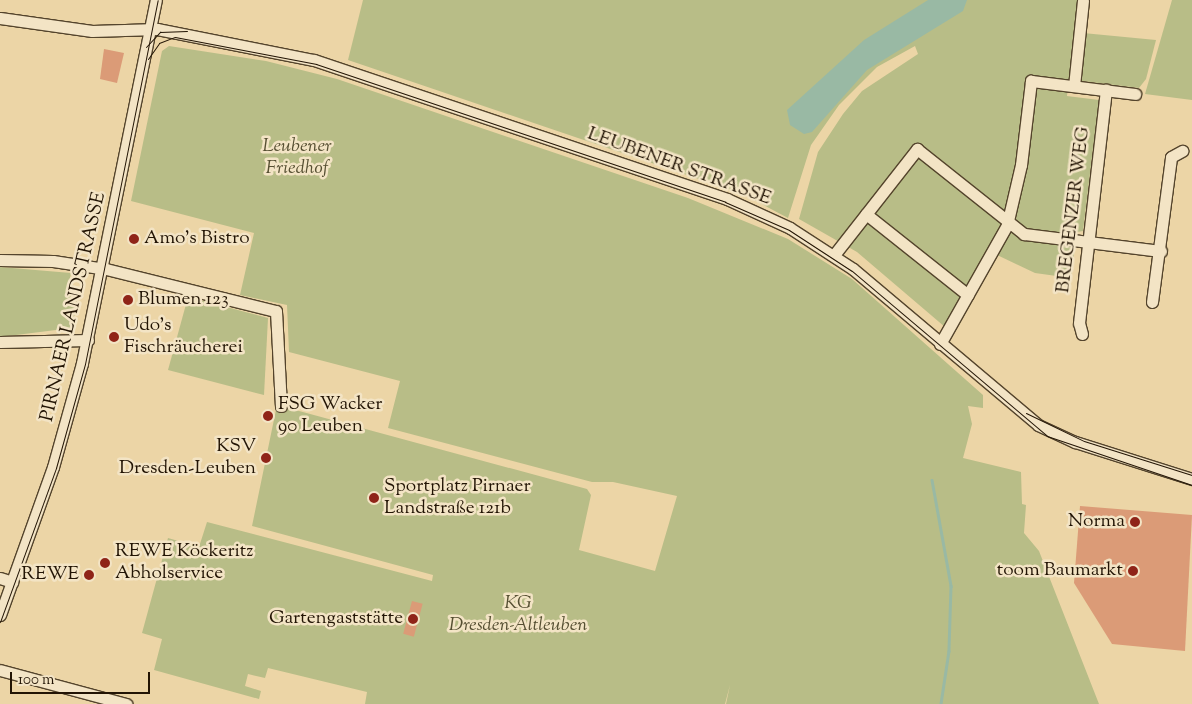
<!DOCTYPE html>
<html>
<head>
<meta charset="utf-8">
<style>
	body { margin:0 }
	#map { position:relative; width:1192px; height:704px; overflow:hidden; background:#ecd5a6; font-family:"Sorts Mill Goudy",serif }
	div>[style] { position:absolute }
	.green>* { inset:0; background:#b8bd87 }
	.water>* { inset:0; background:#99b9a4 }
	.stream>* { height:2.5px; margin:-1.25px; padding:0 1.25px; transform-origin:1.25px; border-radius:1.25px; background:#99b9a4 }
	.building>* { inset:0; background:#db9b77; transform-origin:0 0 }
	.roads { filter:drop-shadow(1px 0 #54442c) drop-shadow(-1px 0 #54442c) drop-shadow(0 1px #54442c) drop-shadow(0 -1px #54442c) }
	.minor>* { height:11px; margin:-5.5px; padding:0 5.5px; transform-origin:5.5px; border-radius:5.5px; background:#f3e4c5 }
	.tram>* { height:1px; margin:-0.5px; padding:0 0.5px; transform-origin:0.5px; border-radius:0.5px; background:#221404 }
	.dots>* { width:14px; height:14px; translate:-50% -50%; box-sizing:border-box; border:2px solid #f3e4c5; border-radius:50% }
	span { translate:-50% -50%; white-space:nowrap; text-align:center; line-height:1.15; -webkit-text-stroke:5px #f3e4c5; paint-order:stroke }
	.park-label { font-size:19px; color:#564f32; font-style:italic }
	.street-label { font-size:19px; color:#221404 }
	.poi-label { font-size:19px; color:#221404 }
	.left { translate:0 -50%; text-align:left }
	.right { translate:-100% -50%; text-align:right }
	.scale { position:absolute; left:10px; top:672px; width:140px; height:22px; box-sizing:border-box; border:2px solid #221404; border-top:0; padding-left:6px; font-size:15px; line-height:18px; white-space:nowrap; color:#221404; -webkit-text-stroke:4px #f3e4c5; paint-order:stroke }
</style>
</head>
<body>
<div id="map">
	<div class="green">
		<i style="clip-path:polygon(363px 0,1078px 0,1067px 96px,1099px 100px,1083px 231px,1077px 232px,1071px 278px,1035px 273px,995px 254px,952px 333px,857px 252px,799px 219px,818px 152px,843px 114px,862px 91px,918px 54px,915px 46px,877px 67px,839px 105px,811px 145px,788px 218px,743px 194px,348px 60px)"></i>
		<i style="clip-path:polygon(1172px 0,1192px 0,1192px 100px,1145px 94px)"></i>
		<i style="clip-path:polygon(1083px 33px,1156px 40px,1146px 79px,1139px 88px,1082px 81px,1078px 76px)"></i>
		<i style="clip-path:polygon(169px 46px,266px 61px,337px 79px,688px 198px,788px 239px,852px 279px,983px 395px,983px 408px,968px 406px,972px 424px,963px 458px,1021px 472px,1022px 504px,1026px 505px,1024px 533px,1039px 551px,1099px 704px,726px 704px,730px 685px,725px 704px,365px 704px,367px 692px,268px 668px,265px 678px,248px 674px,245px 686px,261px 691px,259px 699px,154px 670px,162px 639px,142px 633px,168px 538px,199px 547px,207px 522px,432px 581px,433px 575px,252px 526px,277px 405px,587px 489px,591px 495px,579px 550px,655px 571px,677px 496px,613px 482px,592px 482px,388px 428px,400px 381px,289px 352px,287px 305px,240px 295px,254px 233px,131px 201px,162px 51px)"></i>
		<i style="clip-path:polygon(0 267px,71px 273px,69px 283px,79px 289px,72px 328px,0 337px)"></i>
		<i style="clip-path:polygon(188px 297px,268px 318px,264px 395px,168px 370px)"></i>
	</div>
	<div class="water">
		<i style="clip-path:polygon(928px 0,967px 0,963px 11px,867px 70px,812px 132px,804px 134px,790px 125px,787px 110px,864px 40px)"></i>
	</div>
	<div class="stream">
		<i style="left:932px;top:480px;width:108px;rotate:79.8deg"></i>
		<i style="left:951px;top:586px;width:65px;rotate:91.8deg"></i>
		<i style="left:949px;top:651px;width:54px;rotate:98.6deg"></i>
	</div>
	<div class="building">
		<i style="clip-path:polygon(104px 49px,124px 53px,117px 83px,100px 79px)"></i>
		<i style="clip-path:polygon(1080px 506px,1192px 515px,1185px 651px,1112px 644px,1074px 583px)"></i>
		<i style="left:412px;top:601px;width:11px;height:34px;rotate:15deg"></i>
	</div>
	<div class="roads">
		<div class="minor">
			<i style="left:0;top:18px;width:93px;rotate:8deg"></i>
			<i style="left:92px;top:31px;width:65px;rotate:-1.8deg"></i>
			<i style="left:157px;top:29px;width:160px;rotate:11.2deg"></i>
			<i style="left:314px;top:60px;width:436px;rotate:18.6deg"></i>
			<i style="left:727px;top:199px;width:69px;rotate:24.7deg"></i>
			<i style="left:790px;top:228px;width:75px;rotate:33.1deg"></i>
			<i style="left:853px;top:269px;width:242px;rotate:40.1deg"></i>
			<i style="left:1038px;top:425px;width:41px;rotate:24.7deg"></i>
			<i style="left:1075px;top:442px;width:123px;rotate:17.5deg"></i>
			<i style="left:1074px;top:86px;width:86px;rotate:-84deg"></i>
			<i style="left:866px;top:214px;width:130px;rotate:38.5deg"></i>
			<i style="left:834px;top:255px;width:135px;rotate:-51.9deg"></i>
			<i style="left:917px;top:149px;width:137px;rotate:38.5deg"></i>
			<i style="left:1024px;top:234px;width:138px;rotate:7.1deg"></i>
			<i style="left:0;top:260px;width:53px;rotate:1.1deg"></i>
			<i style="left:53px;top:261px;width:54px;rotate:8.6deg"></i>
			<i style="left:106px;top:269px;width:175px;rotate:13.9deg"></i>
			<i style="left:276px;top:311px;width:95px;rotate:87deg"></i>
			<i style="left:1152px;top:302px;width:146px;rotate:-82.5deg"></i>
			<i style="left:1171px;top:157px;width:13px;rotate:-29deg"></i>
			<i style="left:1082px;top:334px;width:11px;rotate:-105deg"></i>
			<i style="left:1079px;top:323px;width:235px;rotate:-83.4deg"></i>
			<i style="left:0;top:342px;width:88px;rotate:-1.3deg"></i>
			<i style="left:940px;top:344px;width:137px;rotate:-60.6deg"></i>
			<i style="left:1007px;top:225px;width:62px;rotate:-76.9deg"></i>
			<i style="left:1021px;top:165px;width:85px;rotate:-83.2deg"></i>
			<i style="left:1031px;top:81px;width:105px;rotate:7.1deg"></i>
			<i style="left:0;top:578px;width:13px;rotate:18deg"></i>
			<i style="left:0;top:615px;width:157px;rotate:-70.3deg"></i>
			<i style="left:53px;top:467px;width:108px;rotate:-74.4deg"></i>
			<i style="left:82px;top:363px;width:370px;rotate:-78.5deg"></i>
			<i style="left:0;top:670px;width:131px;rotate:15.1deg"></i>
		</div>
	</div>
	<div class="tram">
		<i style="left:146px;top:47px;width:21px;rotate:-47deg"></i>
		<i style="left:160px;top:32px;width:27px;rotate:-2deg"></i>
		<i style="left:148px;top:59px;width:19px;rotate:-55deg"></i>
		<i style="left:159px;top:43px;width:17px;rotate:-21deg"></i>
		<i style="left:175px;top:37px;width:144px;rotate:10.8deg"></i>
		<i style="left:316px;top:64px;width:432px;rotate:18.6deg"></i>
		<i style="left:725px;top:202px;width:70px;rotate:23.6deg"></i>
		<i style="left:789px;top:230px;width:75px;rotate:33.1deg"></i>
		<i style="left:852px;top:271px;width:255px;rotate:40.2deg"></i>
		<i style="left:1047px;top:436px;width:153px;rotate:18.7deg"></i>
		<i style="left:1026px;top:413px;width:64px;rotate:25.8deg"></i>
		<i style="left:1084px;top:441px;width:113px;rotate:17.5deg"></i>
		<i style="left:0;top:622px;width:164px;rotate:-70deg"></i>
		<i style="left:56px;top:468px;width:108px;rotate:-74.4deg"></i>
		<i style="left:85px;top:364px;width:371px;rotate:-78.7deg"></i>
	</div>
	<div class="dots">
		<i style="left:134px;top:239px;background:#8f2418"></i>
		<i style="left:128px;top:300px;background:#8f2418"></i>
		<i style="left:114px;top:337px;background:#8f2418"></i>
		<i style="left:268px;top:416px;background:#8f2418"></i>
		<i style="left:266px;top:458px;background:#8f2418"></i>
		<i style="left:374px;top:498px;background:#8f2418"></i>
		<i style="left:1135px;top:522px;background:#8f2418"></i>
		<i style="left:105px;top:563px;background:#8f2418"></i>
		<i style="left:1133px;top:571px;background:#8f2418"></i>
		<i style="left:89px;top:575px;background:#8f2418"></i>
		<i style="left:413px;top:619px;background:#8f2418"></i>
	</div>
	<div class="park-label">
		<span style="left:297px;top:158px">Leubener<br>Friedhof</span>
		<span style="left:518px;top:615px">KG<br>Dresden-Altleuben</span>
	</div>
	<div class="street-label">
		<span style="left:679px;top:167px;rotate:20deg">LEUBENER STRASSE</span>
		<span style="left:1074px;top:210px;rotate:-83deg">BREGENZER WEG</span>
		<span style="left:74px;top:307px;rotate:-77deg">PIRNAER LANDSTRASSE</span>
	</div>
	<div class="poi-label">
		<span class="left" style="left:144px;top:239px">Amo's Bistro</span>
		<span class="left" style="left:138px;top:300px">Blumen 123</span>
		<span class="left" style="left:124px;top:337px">Udo's<br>Fischräucherei</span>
		<span class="left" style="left:278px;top:416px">FSG Wacker<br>90 Leuben</span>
		<span class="right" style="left:256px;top:458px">KSV<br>Dresden-Leuben</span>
		<span class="left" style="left:384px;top:498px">Sportplatz Pirnaer<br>Landstraße 121b</span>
		<span class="right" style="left:1125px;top:522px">Norma</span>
		<span class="left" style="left:115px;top:563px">REWE Köckeritz<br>Abholservice</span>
		<span class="right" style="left:1123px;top:571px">toom Baumarkt</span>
		<span class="right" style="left:79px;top:575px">REWE</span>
		<span class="right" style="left:403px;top:619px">Gartengaststätte</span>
	</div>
	<div class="scale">100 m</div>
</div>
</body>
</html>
